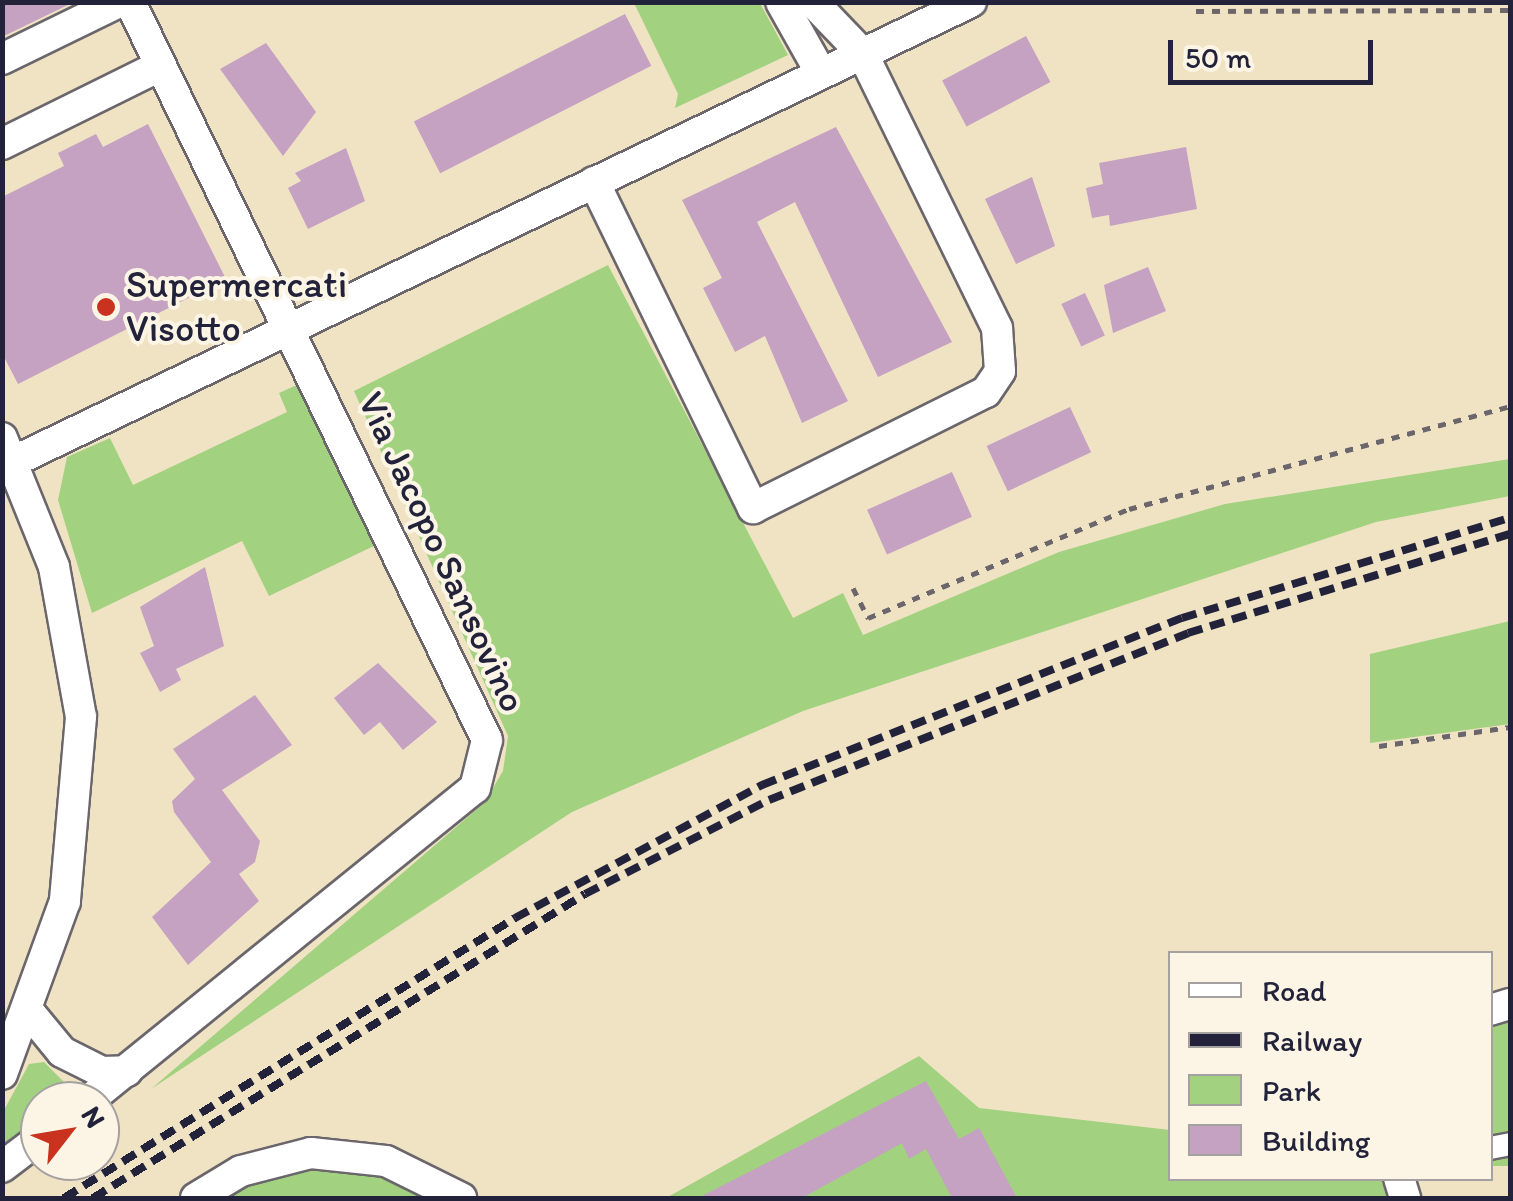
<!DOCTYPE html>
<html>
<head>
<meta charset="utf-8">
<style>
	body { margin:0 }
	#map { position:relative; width:1513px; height:1201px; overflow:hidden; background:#f0e3c4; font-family:Itim,sans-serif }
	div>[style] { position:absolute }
	.green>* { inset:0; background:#a2d280; transform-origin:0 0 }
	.building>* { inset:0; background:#c5a1c2; transform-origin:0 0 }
	.path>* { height:5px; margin-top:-2.5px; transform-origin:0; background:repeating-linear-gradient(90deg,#6a666b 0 8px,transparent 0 16px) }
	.roads { filter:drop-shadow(2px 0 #6a666b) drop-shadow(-2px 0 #6a666b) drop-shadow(0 2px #6a666b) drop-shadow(0 -2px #6a666b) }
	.pedestrian>* { height:22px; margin:-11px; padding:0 11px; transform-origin:11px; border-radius:11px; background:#fff }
	.minor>* { height:30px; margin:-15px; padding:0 15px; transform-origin:15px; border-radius:15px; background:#fff }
	.rail>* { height:8px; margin-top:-4px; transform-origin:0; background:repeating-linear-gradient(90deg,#22223b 0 15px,transparent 0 23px) }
	.dots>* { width:28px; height:28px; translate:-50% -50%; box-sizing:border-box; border:5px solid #fcf5e5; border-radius:50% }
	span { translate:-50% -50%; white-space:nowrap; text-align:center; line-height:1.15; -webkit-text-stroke:8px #fcf5e5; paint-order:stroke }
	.poi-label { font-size:38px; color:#22223b }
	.left { translate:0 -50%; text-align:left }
	.street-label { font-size:38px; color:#22223b }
	.frame { position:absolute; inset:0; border:5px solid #22223b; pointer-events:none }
	.legend { position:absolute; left:1168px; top:951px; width:325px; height:230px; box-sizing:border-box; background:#fcf5e5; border:2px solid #a5a1a1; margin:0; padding:12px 18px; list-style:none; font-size:30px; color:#22223b }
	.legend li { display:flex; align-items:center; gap:20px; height:50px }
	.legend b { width:50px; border:2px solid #a5a1a1 }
	.north { position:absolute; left:20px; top:1081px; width:100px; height:100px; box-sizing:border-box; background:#fcf5e5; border:2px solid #a5a1a1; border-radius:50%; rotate:59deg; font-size:28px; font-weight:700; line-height:40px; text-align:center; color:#22223b }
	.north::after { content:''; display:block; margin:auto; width:35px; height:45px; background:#c8321e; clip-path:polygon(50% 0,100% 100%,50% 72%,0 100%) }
	.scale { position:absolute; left:1168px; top:40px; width:205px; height:45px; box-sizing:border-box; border:5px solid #22223b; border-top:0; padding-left:12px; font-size:30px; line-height:35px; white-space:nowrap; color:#22223b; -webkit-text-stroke:8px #fcf5e5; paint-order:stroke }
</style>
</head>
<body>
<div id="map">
	<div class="green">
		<i style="clip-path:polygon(634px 3px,760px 3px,788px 55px,675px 108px,678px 94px)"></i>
		<i style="clip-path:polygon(608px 265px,793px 618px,843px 593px,863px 635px,1059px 552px,1225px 504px,1510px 459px,1510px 496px,1376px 522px,803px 711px,572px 812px,151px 1089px,484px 803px,503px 771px,508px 736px,354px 391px)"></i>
		<i style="clip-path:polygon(299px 384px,376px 545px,269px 596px,242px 541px,92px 613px,58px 500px,67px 457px,110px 438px,133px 485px,287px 412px,279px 393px)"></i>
		<i style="clip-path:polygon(1510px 621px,1510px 724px,1370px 743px,1370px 654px)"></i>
		<i style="left:1510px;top:1020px;width:146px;height:20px;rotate:90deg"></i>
		<i style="clip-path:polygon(919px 1056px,979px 1108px,1170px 1130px,1170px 1178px,1381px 1179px,1389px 1198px,666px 1198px)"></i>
		<i style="clip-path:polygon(44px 1062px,74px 1092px,40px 1101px,40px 1122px,3px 1151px,3px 1112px,29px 1064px)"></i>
		<i style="clip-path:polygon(346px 1160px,453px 1198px,217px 1198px,252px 1178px)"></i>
	</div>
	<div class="building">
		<i style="clip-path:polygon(2px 2px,74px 2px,2px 37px)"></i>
		<i style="left:625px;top:14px;width:58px;height:237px;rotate:63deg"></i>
		<i style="left:1026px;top:36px;width:52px;height:95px;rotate:62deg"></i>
		<i style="clip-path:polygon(266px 43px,316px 112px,283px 156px,220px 69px)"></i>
		<i style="clip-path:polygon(148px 124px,226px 279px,18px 384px,2px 353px,2px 197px,64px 166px,58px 153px,96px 134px,103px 147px)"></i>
		<i style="clip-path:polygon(836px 127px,952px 342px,878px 377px,795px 202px,757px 222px,848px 401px,802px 423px,765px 336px,735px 352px,703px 288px,722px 278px,682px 200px)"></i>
		<i style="clip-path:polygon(1186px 147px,1197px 209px,1110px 226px,1109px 215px,1092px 218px,1086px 188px,1103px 184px,1099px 163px)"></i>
		<i style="clip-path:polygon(346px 148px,365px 201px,308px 229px,288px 188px,301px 181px,295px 173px)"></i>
		<i style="clip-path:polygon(1032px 177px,1055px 246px,1016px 264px,985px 199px)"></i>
		<i style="clip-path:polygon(1148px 267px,1166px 311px,1113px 333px,1104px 285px)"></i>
		<i style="left:1085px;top:293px;width:47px;height:26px;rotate:65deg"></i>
		<i style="left:1070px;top:407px;width:50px;height:92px;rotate:65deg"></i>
		<i style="left:952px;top:472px;width:49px;height:93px;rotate:66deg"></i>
		<i style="clip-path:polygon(205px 567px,224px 646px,176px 669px,181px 680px,160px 692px,140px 653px,154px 646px,140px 607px)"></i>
		<i style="clip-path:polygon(378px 663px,437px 722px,403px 750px,380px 722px,364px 735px,334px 698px)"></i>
		<i style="clip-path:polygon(255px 695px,292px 745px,222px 790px,260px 841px,255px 862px,239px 874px,259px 901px,188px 965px,152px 917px,211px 862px,174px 812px,172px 801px,195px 779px,173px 749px)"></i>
		<i style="clip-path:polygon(926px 1081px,959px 1139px,979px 1128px,1017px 1198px,952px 1198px,926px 1149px,909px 1159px,902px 1143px,802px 1198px,698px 1198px)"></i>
	</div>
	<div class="path">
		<i style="left:1196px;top:11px;width:314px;rotate:-0.2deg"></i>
		<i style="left:853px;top:588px;width:34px;rotate:63deg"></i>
		<i style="left:868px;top:618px;width:283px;rotate:-22.7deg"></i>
		<i style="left:1129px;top:509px;width:395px;rotate:-15.1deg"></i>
		<i style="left:1379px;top:746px;width:132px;rotate:-8.3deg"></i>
	</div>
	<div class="roads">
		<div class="pedestrian">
			<i style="left:1490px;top:1148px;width:20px;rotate:-11deg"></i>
		</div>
		<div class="minor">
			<i style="left:781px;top:2px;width:81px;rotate:60.6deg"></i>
			<i style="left:2px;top:59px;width:130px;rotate:-26deg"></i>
			<i style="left:2px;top:144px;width:176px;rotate:-26.3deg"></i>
			<i style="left:594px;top:182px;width:363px;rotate:64deg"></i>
			<i style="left:753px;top:508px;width:260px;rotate:-26.5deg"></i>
			<i style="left:986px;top:392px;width:25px;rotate:-56deg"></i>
			<i style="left:1000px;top:371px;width:43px;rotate:-94deg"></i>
			<i style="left:997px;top:328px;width:306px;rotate:-116.1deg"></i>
			<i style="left:862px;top:53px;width:71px;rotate:-133.9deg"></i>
			<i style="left:2px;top:438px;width:139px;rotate:68deg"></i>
			<i style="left:54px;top:567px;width:152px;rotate:79.8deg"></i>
			<i style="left:81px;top:717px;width:185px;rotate:95deg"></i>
			<i style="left:65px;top:901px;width:184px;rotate:110deg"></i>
			<i style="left:2px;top:467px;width:1075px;rotate:-25.64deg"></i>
			<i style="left:1490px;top:1010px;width:21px;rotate:-17deg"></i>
			<i style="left:30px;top:1013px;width:50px;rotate:50.6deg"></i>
			<i style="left:62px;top:1052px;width:45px;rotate:26.6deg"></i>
			<i style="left:102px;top:1072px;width:25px;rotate:-2deg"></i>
			<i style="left:88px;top:1101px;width:498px;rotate:-39deg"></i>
			<i style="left:475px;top:788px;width:49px;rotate:-76deg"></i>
			<i style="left:487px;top:740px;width:820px;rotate:-115.81deg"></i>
			<i style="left:2px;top:1167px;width:48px;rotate:-37.3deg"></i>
			<i style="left:1399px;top:1178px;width:21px;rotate:73deg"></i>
			<i style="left:196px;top:1198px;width:52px;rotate:-31deg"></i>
			<i style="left:241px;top:1171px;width:72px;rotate:-14.4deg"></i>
			<i style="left:311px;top:1153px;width:75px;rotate:6.1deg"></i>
			<i style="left:386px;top:1161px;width:84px;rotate:26.3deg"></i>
		</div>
	</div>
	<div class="rail">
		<i style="left:64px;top:1198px;width:531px;rotate:-31.83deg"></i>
		<i style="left:515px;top:918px;width:281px;rotate:-28.3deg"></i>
		<i style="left:762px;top:785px;width:452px;rotate:-21.7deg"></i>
		<i style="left:1182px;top:618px;width:343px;rotate:-17deg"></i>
		<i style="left:93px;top:1198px;width:578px;rotate:-31.71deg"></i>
		<i style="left:585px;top:894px;width:207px;rotate:-27.1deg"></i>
		<i style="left:769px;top:800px;width:451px;rotate:-21.7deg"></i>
		<i style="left:1188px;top:633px;width:337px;rotate:-17.1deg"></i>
	</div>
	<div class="dots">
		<i style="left:106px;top:307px;background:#c8321e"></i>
	</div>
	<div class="poi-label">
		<span class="left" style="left:126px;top:307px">Supermercati<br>Visotto</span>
	</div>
	<div class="street-label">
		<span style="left:442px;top:552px;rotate:65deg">Via Jacopo Sansovino</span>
	</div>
	<div class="frame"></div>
	<ul class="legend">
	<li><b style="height:12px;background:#fff"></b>Road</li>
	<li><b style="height:12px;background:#22223b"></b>Railway</li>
	<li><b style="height:28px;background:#a2d280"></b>Park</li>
	<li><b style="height:28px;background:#c5a1c2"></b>Building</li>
	</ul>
	<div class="north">N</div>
	<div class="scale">50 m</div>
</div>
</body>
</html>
